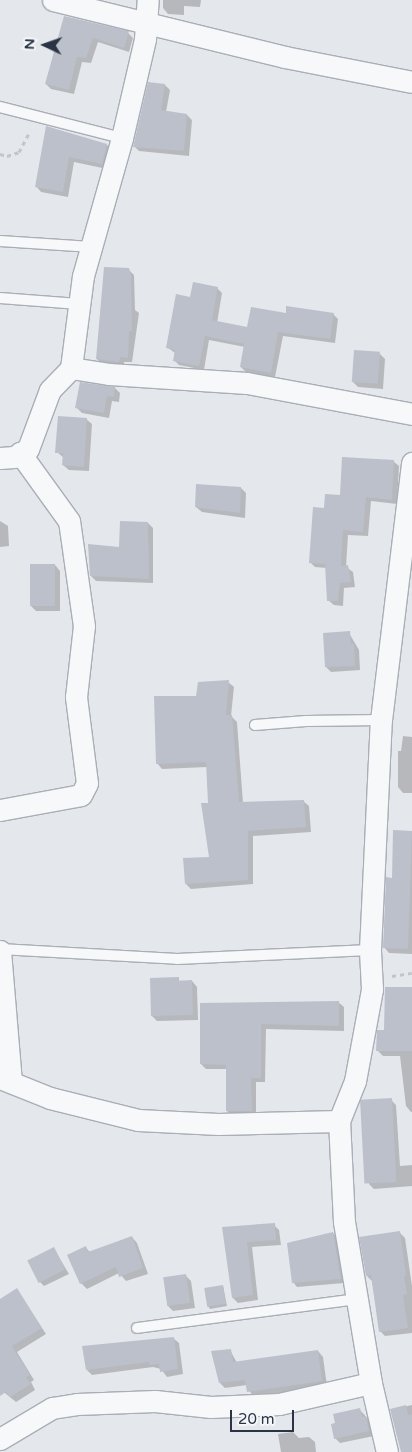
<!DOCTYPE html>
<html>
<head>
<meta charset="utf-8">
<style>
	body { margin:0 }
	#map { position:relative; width:412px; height:1452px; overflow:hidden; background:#e4e7ec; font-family:"Varela Round",sans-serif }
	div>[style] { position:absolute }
	.shadow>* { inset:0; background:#0003 }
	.building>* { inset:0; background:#bbc0ca; transform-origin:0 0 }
	.path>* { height:3px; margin-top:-1.5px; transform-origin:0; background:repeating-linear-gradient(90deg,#c2c5cb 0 4px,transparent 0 8px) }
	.roads { filter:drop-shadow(1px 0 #a9aeb7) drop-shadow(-1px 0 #a9aeb7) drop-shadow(0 1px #a9aeb7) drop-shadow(0 -1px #a9aeb7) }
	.lane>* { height:10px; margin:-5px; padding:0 5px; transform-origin:5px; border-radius:5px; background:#f7f8fa }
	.street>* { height:21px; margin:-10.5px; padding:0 10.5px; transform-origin:10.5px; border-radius:10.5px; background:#f7f8fa }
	span { translate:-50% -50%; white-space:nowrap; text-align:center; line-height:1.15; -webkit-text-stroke:5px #f4f6f9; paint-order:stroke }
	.north { position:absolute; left:20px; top:20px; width:50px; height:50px; -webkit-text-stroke:4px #f4f6f9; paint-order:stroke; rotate:273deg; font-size:14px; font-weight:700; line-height:20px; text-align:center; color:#2b3445 }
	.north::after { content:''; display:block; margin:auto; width:18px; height:22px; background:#2b3445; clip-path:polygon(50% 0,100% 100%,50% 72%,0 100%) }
	.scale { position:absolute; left:230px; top:1410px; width:64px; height:22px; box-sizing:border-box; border:2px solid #2b3445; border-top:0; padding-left:6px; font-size:15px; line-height:18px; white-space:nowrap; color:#2b3445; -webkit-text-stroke:4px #f4f6f9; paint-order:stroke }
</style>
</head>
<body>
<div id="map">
	<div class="shadow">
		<i style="clip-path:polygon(163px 0,201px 0,200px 7px,184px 6px,184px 15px,168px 14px,163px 8px)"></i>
		<i style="clip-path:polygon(65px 17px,128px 33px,133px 38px,129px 52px,98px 42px,91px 63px,82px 62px,74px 94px,51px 89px,46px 84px)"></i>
		<i style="clip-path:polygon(165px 85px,170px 90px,166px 112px,187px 115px,192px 120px,189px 156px,139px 151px,134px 146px)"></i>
		<i style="clip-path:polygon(47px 128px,107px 145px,112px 150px,107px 169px,74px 162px,68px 197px,41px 192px,36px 186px)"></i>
		<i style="clip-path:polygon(129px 270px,134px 275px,135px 310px,139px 313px,132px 362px,124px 362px,124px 367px,102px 364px,97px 359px)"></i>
		<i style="clip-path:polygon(217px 288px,222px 293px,217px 323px,248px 328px,287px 315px,333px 314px,338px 319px,335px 343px,283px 336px,275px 377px,246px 372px,241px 367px,245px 347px,209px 340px,204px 370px,179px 365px,174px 360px,175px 353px,167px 347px,191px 298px)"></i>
		<i style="clip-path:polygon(380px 354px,385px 359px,383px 389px,358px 387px,353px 382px)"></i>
		<i style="clip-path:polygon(115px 388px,120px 393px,119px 402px,112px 401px,109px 418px,82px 413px,77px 408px)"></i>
		<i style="clip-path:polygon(86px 419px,92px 424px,89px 471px,69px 470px,63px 465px,64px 458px,57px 452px)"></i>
		<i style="clip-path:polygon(393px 461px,399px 466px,397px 504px,371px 501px,368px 536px,348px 535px,346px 567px,353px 572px,355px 587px,344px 588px,343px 606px,334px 605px,328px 600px,327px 568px,315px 567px,310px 562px,325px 509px)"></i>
		<i style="clip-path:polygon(241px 488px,246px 493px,245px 518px,202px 512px,196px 507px)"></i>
		<i style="clip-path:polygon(0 521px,8px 526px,9px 546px,0 547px)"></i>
		<i style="clip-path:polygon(148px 523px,153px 528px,153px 583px,96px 581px,91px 576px)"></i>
		<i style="clip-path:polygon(55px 565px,60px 571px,60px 611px,36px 611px,31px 606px)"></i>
		<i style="clip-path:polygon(349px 633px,359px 650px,360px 670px,331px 672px,326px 667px)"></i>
		<i style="clip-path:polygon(228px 682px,234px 687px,231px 716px,237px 722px,243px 803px,303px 801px,309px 806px,311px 832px,253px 836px,253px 884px,191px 889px,186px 884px,211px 858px,207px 767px,162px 769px,157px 763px,197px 697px)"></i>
		<i style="clip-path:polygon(403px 736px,412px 737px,412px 793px,403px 793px,398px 787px,398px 751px,401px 751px)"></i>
		<i style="clip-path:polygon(394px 831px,412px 832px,412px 954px,389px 953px,384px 947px,393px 879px)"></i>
		<i style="clip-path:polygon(151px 980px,192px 981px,197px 987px,198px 1020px,157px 1021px,152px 1016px)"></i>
		<i style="clip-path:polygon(412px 988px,412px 1112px,411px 1112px,406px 1106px,400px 1056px,383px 1056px,378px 1051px)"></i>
		<i style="clip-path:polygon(338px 1002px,344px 1007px,344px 1031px,266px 1029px,265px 1082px,256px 1082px,256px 1115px,232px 1116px,227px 1111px,227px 1069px,206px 1069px,201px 1064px,202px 1005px)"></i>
		<i style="clip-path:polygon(391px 1100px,396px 1105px,400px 1166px,412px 1165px,412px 1186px,374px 1189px,369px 1184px)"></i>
		<i style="clip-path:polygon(274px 1225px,279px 1230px,281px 1245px,252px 1247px,258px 1300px,238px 1303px,233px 1298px,224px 1228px)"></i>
		<i style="clip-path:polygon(333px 1233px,337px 1237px,344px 1283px,297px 1287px,293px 1282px)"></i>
		<i style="clip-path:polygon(400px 1233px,405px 1238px,412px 1286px,412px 1333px,385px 1336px,380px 1331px,372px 1281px,367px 1276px)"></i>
		<i style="clip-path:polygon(132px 1237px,137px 1243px,148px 1274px,126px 1281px,119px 1273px,87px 1289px,81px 1283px,85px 1247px,90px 1252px)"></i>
		<i style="clip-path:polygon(54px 1249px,69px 1274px,44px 1286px,39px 1281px)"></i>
		<i style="clip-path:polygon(186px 1276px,191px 1281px,195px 1308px,173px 1311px,168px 1306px)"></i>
		<i style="clip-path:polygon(223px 1286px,227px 1306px,210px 1309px,208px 1306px)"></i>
		<i style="clip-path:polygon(17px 1290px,46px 1334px,17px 1352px,34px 1380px,31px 1382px,35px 1390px,16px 1402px,0 1389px,0 1300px)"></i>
		<i style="clip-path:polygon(173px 1338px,179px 1343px,183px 1374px,167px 1377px,161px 1369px,153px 1367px,92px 1375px,87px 1370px)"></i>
		<i style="clip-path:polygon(230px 1350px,237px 1363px,318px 1351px,323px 1357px,327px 1386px,253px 1397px,247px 1385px,225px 1388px,220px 1383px)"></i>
		<i style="clip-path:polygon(412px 1405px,412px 1451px,391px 1410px)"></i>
		<i style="clip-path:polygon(359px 1409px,371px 1422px,374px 1436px,340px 1443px,335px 1438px)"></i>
		<i style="clip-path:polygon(293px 1432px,299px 1438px,309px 1437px,315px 1442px,316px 1452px,281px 1452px,278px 1434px)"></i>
	</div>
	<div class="building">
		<i style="clip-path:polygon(64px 16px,129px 31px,124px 48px,93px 38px,86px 58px,77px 57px,69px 90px,45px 84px)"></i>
		<i style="clip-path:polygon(148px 82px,165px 84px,161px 110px,187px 114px,184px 151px,133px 147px)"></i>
		<i style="clip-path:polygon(46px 126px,107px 144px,102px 164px,69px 157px,63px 192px,35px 187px)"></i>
		<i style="clip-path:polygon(104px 267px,129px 268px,131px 275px,132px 331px,129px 331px,128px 358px,120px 357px,119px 362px,96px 359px)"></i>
		<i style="clip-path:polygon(193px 282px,218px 287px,212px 320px,247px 327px,251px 307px,286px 313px,286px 306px,334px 313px,330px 339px,278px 332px,271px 373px,240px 367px,244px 344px,205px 336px,199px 366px,173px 361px,175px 350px,166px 348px,176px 294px,190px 297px)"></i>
		<i style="left:354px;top:350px;width:26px;height:32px;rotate:4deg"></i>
		<i style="clip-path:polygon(80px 382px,115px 387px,114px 397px,107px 396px,104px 413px,75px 408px)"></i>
		<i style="clip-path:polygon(58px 416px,87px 418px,84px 467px,62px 465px,63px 453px,55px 453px)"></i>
		<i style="clip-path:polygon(342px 457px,394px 460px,392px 500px,366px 497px,363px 532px,343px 530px,341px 566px,348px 565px,351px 582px,340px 583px,338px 601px,327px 601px,325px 564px,309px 563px,313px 507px,324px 508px,325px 494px,340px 495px)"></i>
		<i style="clip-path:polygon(196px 484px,241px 487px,240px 513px,195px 507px)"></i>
		<i style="clip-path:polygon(120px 521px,148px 522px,149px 579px,90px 576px,88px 544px,119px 547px)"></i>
		<i style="left:30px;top:564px;width:25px;height:42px"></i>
		<i style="clip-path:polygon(350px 631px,351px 644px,354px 644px,355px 666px,325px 667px,323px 633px)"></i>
		<i style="clip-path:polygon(229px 680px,226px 715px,232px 715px,239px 802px,304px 800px,306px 827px,248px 831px,248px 880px,185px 884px,183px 858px,209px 857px,201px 803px,208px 803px,206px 762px,156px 764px,154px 696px,196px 696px,198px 682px)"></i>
		<i style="clip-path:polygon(393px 830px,412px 831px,408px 949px,383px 948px,386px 877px,392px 878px)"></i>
		<i style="clip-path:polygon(179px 977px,179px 981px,192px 980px,193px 1015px,151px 1016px,150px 978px)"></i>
		<i style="clip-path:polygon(385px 987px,412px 987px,412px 1051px,376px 1051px,377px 1030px,384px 1030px)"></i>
		<i style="clip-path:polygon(339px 1001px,339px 1026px,261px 1024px,261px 1078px,251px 1078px,252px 1111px,226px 1111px,226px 1065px,200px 1064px,200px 1003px)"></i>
		<i style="left:392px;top:1098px;width:84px;height:32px;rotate:87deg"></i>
		<i style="clip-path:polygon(275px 1223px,276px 1240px,247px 1242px,253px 1295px,232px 1298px,222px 1227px)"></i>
		<i style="clip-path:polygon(400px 1231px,406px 1275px,404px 1276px,407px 1294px,403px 1295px,408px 1328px,379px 1332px,371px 1275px,366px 1276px,359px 1237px)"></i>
		<i style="clip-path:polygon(333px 1232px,341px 1279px,292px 1283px,287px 1243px)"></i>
		<i style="clip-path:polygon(132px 1236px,143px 1268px,119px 1277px,116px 1267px,80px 1284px,67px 1255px,86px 1246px,88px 1252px)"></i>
		<i style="left:54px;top:1247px;width:25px;height:30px;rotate:63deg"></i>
		<i style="left:186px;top:1274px;width:29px;height:23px;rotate:82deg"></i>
		<i style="left:223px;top:1285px;width:19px;height:19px;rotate:81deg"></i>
		<i style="clip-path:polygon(17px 1288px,42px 1328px,12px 1346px,30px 1375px,26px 1377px,31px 1384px,10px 1397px,6px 1392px,0 1396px,0 1299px)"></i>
		<i style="clip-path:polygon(174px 1337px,178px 1369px,160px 1372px,159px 1364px,149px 1365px,149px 1362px,86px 1370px,82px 1346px)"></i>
		<i style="clip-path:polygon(231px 1349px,233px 1362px,318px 1350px,322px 1381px,247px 1392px,245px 1380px,219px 1383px,211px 1351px)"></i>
		<i style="clip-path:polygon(406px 1405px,408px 1415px,412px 1414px,412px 1452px,401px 1452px,390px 1409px)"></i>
		<i style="clip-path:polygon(360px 1408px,362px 1417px,366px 1416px,369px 1431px,334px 1439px,331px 1424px,335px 1423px,333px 1414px)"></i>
	</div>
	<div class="path">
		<i style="left:0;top:154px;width:7px;rotate:16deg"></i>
		<i style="left:7px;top:156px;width:13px;rotate:-18deg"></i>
		<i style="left:19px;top:152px;width:24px;rotate:-62deg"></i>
		<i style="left:392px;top:976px;width:20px;rotate:-9deg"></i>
	</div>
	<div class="roads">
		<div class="lane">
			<i style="left:0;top:107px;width:126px;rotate:14.3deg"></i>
			<i style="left:0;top:241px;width:92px;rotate:3.7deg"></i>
			<i style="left:0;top:298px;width:79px;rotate:4.3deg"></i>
			<i style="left:255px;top:725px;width:51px;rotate:-4.5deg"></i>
			<i style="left:306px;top:721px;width:75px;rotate:-0.8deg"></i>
			<i style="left:0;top:949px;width:177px;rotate:3.2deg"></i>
			<i style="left:177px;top:959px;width:193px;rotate:-2.7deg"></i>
			<i style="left:137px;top:1328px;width:221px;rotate:-7.5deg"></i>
		</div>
		<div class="street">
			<i style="left:53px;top:0;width:239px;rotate:13.8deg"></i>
			<i style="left:285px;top:57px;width:129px;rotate:11.1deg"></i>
			<i style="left:71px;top:368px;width:38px;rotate:9deg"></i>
			<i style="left:109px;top:374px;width:138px;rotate:3.7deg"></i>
			<i style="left:247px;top:383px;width:168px;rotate:10.6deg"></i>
			<i style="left:0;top:458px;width:14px;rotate:-4deg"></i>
			<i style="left:14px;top:457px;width:16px;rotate:-30deg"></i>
			<i style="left:28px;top:449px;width:63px;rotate:-69.6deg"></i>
			<i style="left:50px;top:390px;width:30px;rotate:-46deg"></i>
			<i style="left:71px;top:368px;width:93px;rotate:-82.6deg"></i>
			<i style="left:83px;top:276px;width:143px;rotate:-74.2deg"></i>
			<i style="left:122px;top:138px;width:102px;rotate:-76.9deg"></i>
			<i style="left:145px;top:39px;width:39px;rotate:-86deg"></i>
			<i style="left:0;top:810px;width:82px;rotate:-10.5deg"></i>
			<i style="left:81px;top:795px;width:13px;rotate:-63deg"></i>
			<i style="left:87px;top:783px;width:87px;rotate:-97.3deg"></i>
			<i style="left:76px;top:697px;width:71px;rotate:-83.6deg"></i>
			<i style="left:84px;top:626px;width:106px;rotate:-98.1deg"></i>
			<i style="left:69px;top:521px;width:84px;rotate:-125.8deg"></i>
			<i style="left:0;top:951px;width:130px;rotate:85.2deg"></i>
			<i style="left:0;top:1078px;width:54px;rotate:21.8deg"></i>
			<i style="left:50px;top:1098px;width:91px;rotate:14deg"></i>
			<i style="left:138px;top:1120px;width:80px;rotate:2.9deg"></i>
			<i style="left:218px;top:1124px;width:121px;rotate:-1.4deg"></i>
			<i style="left:0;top:1439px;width:61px;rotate:-30.8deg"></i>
			<i style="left:52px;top:1408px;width:25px;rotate:-9deg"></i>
			<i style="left:77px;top:1404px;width:78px;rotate:-2.2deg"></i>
			<i style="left:155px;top:1401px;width:56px;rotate:6.1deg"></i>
			<i style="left:211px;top:1407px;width:68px;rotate:-2.5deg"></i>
			<i style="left:279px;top:1404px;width:94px;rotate:-12.9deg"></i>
			<i style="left:387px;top:1452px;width:71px;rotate:-103.1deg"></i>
			<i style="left:371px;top:1383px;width:163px;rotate:-99.5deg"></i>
			<i style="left:344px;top:1222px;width:101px;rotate:-92.8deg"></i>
			<i style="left:339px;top:1121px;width:43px;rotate:-68.2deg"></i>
			<i style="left:355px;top:1081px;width:94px;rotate:-79.5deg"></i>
			<i style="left:372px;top:989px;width:39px;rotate:-93deg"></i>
			<i style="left:370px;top:950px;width:230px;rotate:-87.3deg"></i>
			<i style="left:381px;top:720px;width:259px;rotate:-83.1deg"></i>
		</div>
	</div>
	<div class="north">N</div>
	<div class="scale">20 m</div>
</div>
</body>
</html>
